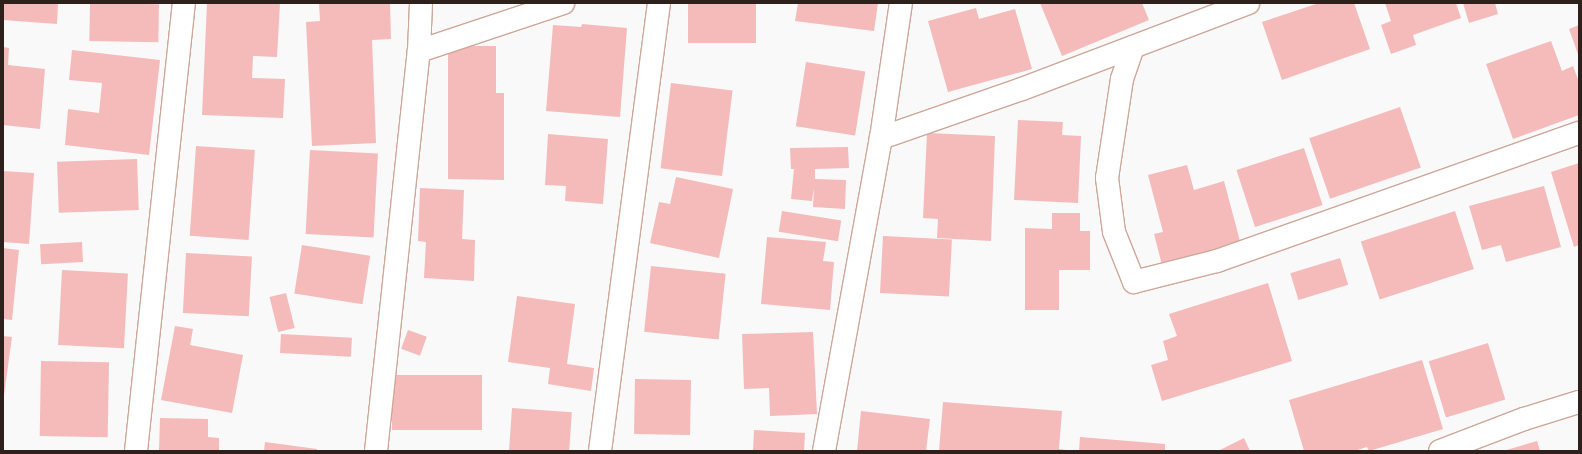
<!DOCTYPE html>
<html>
<head>
<meta charset="utf-8">
<style>
	body { margin:0 }
	#map { position:relative; width:1582px; height:454px; overflow:hidden; background:#f9f9f9; font-family:"DejaVu Sans",sans-serif }
	div>[style] { position:absolute }
	.building>* { inset:0; background:#f5baba; transform-origin:0 0 }
	.roads { filter:drop-shadow(1px 0 #cda798) drop-shadow(-1px 0 #cda798) drop-shadow(0 1px #cda798) drop-shadow(0 -1px #cda798) }
	.street>* { height:22px; margin:-11px; padding:0 11px; transform-origin:11px; border-radius:11px; background:#fff }
	span { translate:-50% -50%; white-space:nowrap; text-align:center; line-height:1.15; -webkit-text-stroke:3px #fff; paint-order:stroke }
	.frame { position:absolute; inset:0; border:4px solid #2e201a; pointer-events:none }
</style>
</head>
<body>
<div id="map">
	<div class="building">
		<i style="clip-path:polygon(3px 3px,58px 3px,57px 24px,3px 20px)"></i>
		<i style="left:90px;top:3px;width:69px;height:38px;rotate:1deg"></i>
		<i style="clip-path:polygon(207px 3px,280px 3px,277px 57px,253px 56px,252px 78px,285px 79px,283px 118px,202px 115px)"></i>
		<i style="clip-path:polygon(319px 3px,390px 3px,391px 39px,372px 40px,376px 143px,312px 146px,306px 22px,320px 21px)"></i>
		<i style="left:688px;top:3px;width:68px;height:40px"></i>
		<i style="clip-path:polygon(798px 3px,878px 3px,874px 31px,795px 21px)"></i>
		<i style="clip-path:polygon(1040px 3px,1142px 3px,1149px 20px,1062px 56px)"></i>
		<i style="clip-path:polygon(1319px 3px,1354px 3px,1370px 49px,1282px 80px,1262px 22px)"></i>
		<i style="clip-path:polygon(1385px 3px,1456px 3px,1461px 18px,1413px 35px,1416px 45px,1391px 54px,1381px 25px,1391px 21px)"></i>
		<i style="clip-path:polygon(1463px 3px,1495px 3px,1498px 14px,1469px 23px)"></i>
		<i style="clip-path:polygon(976px 8px,979px 19px,1015px 9px,1032px 69px,948px 92px,928px 21px)"></i>
		<i style="clip-path:polygon(582px 24px,627px 28px,620px 117px,546px 111px,553px 25px,581px 27px)"></i>
		<i style="clip-path:polygon(1579px 25px,1579px 57px,1569px 29px)"></i>
		<i style="clip-path:polygon(1551px 41px,1562px 71px,1573px 66px,1579px 82px,1579px 115px,1513px 139px,1486px 64px)"></i>
		<i style="clip-path:polygon(448px 46px,496px 46px,496px 93px,504px 93px,504px 180px,448px 179px)"></i>
		<i style="clip-path:polygon(3px 47px,9px 48px,8px 65px,45px 69px,40px 129px,3px 125px)"></i>
		<i style="clip-path:polygon(72px 50px,160px 60px,149px 155px,65px 145px,68px 109px,99px 113px,102px 83px,69px 80px)"></i>
		<i style="left:806px;top:62px;width:60px;height:65px;rotate:9deg"></i>
		<i style="left:671px;top:83px;width:62px;height:86px;rotate:7deg"></i>
		<i style="left:1400px;top:107px;width:64px;height:96px;rotate:71deg"></i>
		<i style="clip-path:polygon(1018px 120px,1063px 122px,1062px 135px,1081px 136px,1078px 203px,1014px 200px)"></i>
		<i style="clip-path:polygon(927px 133px,995px 136px,991px 241px,937px 238px,938px 219px,923px 218px)"></i>
		<i style="clip-path:polygon(548px 134px,608px 139px,603px 204px,565px 201px,566px 186px,545px 185px)"></i>
		<i style="left:196px;top:146px;width:59px;height:90px;rotate:4deg"></i>
		<i style="clip-path:polygon(848px 147px,849px 168px,815px 169px,815px 179px,846px 180px,845px 209px,813px 207px,814px 188px,812px 201px,791px 199px,794px 169px,791px 169px,790px 148px)"></i>
		<i style="left:1304px;top:148px;width:60px;height:71px;rotate:72deg"></i>
		<i style="left:310px;top:150px;width:68px;height:84px;rotate:3deg"></i>
		<i style="left:137px;top:159px;width:51px;height:80px;rotate:88deg"></i>
		<i style="clip-path:polygon(1579px 163px,1579px 245px,1574px 247px,1551px 172px)"></i>
		<i style="clip-path:polygon(1187px 165px,1194px 190px,1224px 181px,1241px 245px,1162px 265px,1154px 234px,1163px 232px,1148px 175px)"></i>
		<i style="clip-path:polygon(3px 171px,34px 173px,29px 244px,3px 242px)"></i>
		<i style="clip-path:polygon(676px 177px,733px 189px,719px 258px,650px 243px,659px 202px,670px 204px)"></i>
		<i style="clip-path:polygon(1544px 186px,1561px 247px,1506px 262px,1501px 245px,1482px 250px,1469px 206px)"></i>
		<i style="clip-path:polygon(420px 188px,464px 190px,462px 239px,475px 240px,474px 281px,424px 278px,426px 242px,418px 241px)"></i>
		<i style="left:782px;top:211px;width:60px;height:21px;rotate:9deg"></i>
		<i style="left:1455px;top:211px;width:61px;height:99px;rotate:72deg"></i>
		<i style="clip-path:polygon(1052px 213px,1080px 213px,1080px 231px,1090px 231px,1090px 270px,1059px 270px,1059px 310px,1025px 310px,1025px 228px,1052px 229px)"></i>
		<i style="left:883px;top:236px;width:69px;height:57px;rotate:3deg"></i>
		<i style="clip-path:polygon(767px 237px,826px 242px,823px 261px,834px 262px,830px 310px,761px 304px)"></i>
		<i style="left:82px;top:242px;width:20px;height:42px;rotate:87deg"></i>
		<i style="left:302px;top:245px;width:69px;height:49px;rotate:9deg"></i>
		<i style="clip-path:polygon(3px 248px,19px 250px,12px 320px,3px 319px)"></i>
		<i style="left:186px;top:253px;width:66px;height:60px;rotate:3deg"></i>
		<i style="left:1340px;top:258px;width:28px;height:52px;rotate:73deg"></i>
		<i style="left:651px;top:266px;width:75px;height:66px;rotate:6deg"></i>
		<i style="left:62px;top:270px;width:66px;height:75px;rotate:3deg"></i>
		<i style="clip-path:polygon(1268px 283px,1292px 361px,1162px 401px,1151px 365px,1168px 360px,1163px 341px,1177px 336px,1169px 314px)"></i>
		<i style="left:286px;top:293px;width:36px;height:17px;rotate:76deg"></i>
		<i style="clip-path:polygon(517px 296px,575px 304px,567px 364px,594px 368px,591px 391px,548px 384px,550px 368px,508px 362px)"></i>
		<i style="clip-path:polygon(175px 326px,193px 329px,190px 345px,243px 355px,232px 413px,161px 400px)"></i>
		<i style="left:408px;top:330px;width:20px;height:20px;rotate:20deg"></i>
		<i style="clip-path:polygon(813px 332px,817px 414px,770px 416px,769px 388px,744px 389px,742px 334px)"></i>
		<i style="left:281px;top:334px;width:71px;height:19px;rotate:3deg"></i>
		<i style="clip-path:polygon(3px 336px,12px 337px,4px 395px,3px 395px)"></i>
		<i style="left:1488px;top:343px;width:59px;height:62px;rotate:73deg"></i>
		<i style="clip-path:polygon(1422px 360px,1443px 429px,1369px 451px,1367px 447px,1354px 451px,1304px 451px,1289px 400px)"></i>
		<i style="left:41px;top:361px;width:68px;height:75px;rotate:1deg"></i>
		<i style="left:392px;top:375px;width:90px;height:55px"></i>
		<i style="left:635px;top:379px;width:56px;height:55px;rotate:1deg"></i>
		<i style="clip-path:polygon(943px 402px,1062px 411px,1059px 449px,1074px 451px,939px 451px)"></i>
		<i style="left:512px;top:408px;width:60px;height:43px;rotate:4deg"></i>
		<i style="clip-path:polygon(861px 411px,930px 419px,926px 451px,857px 451px)"></i>
		<i style="clip-path:polygon(160px 418px,208px 419px,208px 437px,219px 438px,219px 451px,159px 451px)"></i>
		<i style="clip-path:polygon(754px 430px,805px 433px,804px 451px,753px 451px)"></i>
		<i style="clip-path:polygon(1080px 437px,1165px 444px,1165px 451px,1079px 451px)"></i>
		<i style="clip-path:polygon(1244px 438px,1250px 451px,1218px 451px)"></i>
		<i style="clip-path:polygon(1537px 441px,1540px 451px,1503px 451px)"></i>
		<i style="clip-path:polygon(265px 442px,317px 449px,316px 451px,264px 451px)"></i>
	</div>
	<div class="roads">
		<div class="street">
			<i style="left:1133px;top:47px;width:34px;rotate:109deg"></i>
			<i style="left:1122px;top:79px;width:100px;rotate:98.6deg"></i>
			<i style="left:1107px;top:178px;width:54px;rotate:82.6deg"></i>
			<i style="left:1114px;top:232px;width:54px;rotate:68.2deg"></i>
			<i style="left:1134px;top:282px;width:86px;rotate:-14.2deg"></i>
			<i style="left:1217px;top:261px;width:384px;rotate:-19.5deg"></i>
			<i style="left:419px;top:51px;width:152px;rotate:-18.4deg"></i>
			<i style="left:881px;top:138px;width:149px;rotate:-19.2deg"></i>
			<i style="left:1022px;top:89px;width:242px;rotate:-20.8deg"></i>
			<i style="left:136px;top:451px;width:451px;rotate:-83.9deg"></i>
			<i style="left:376px;top:451px;width:402px;rotate:-83.9deg"></i>
			<i style="left:419px;top:51px;width:48px;rotate:-87.6deg"></i>
			<i style="left:600px;top:451px;width:452px;rotate:-82.5deg"></i>
			<i style="left:824px;top:451px;width:318px;rotate:-79.7deg"></i>
			<i style="left:881px;top:138px;width:136px;rotate:-81.6deg"></i>
			<i style="left:1440px;top:451px;width:90px;rotate:-20.9deg"></i>
			<i style="left:1524px;top:419px;width:58px;rotate:-17.2deg"></i>
		</div>
	</div>
	<div class="frame"></div>
</div>
</body>
</html>
